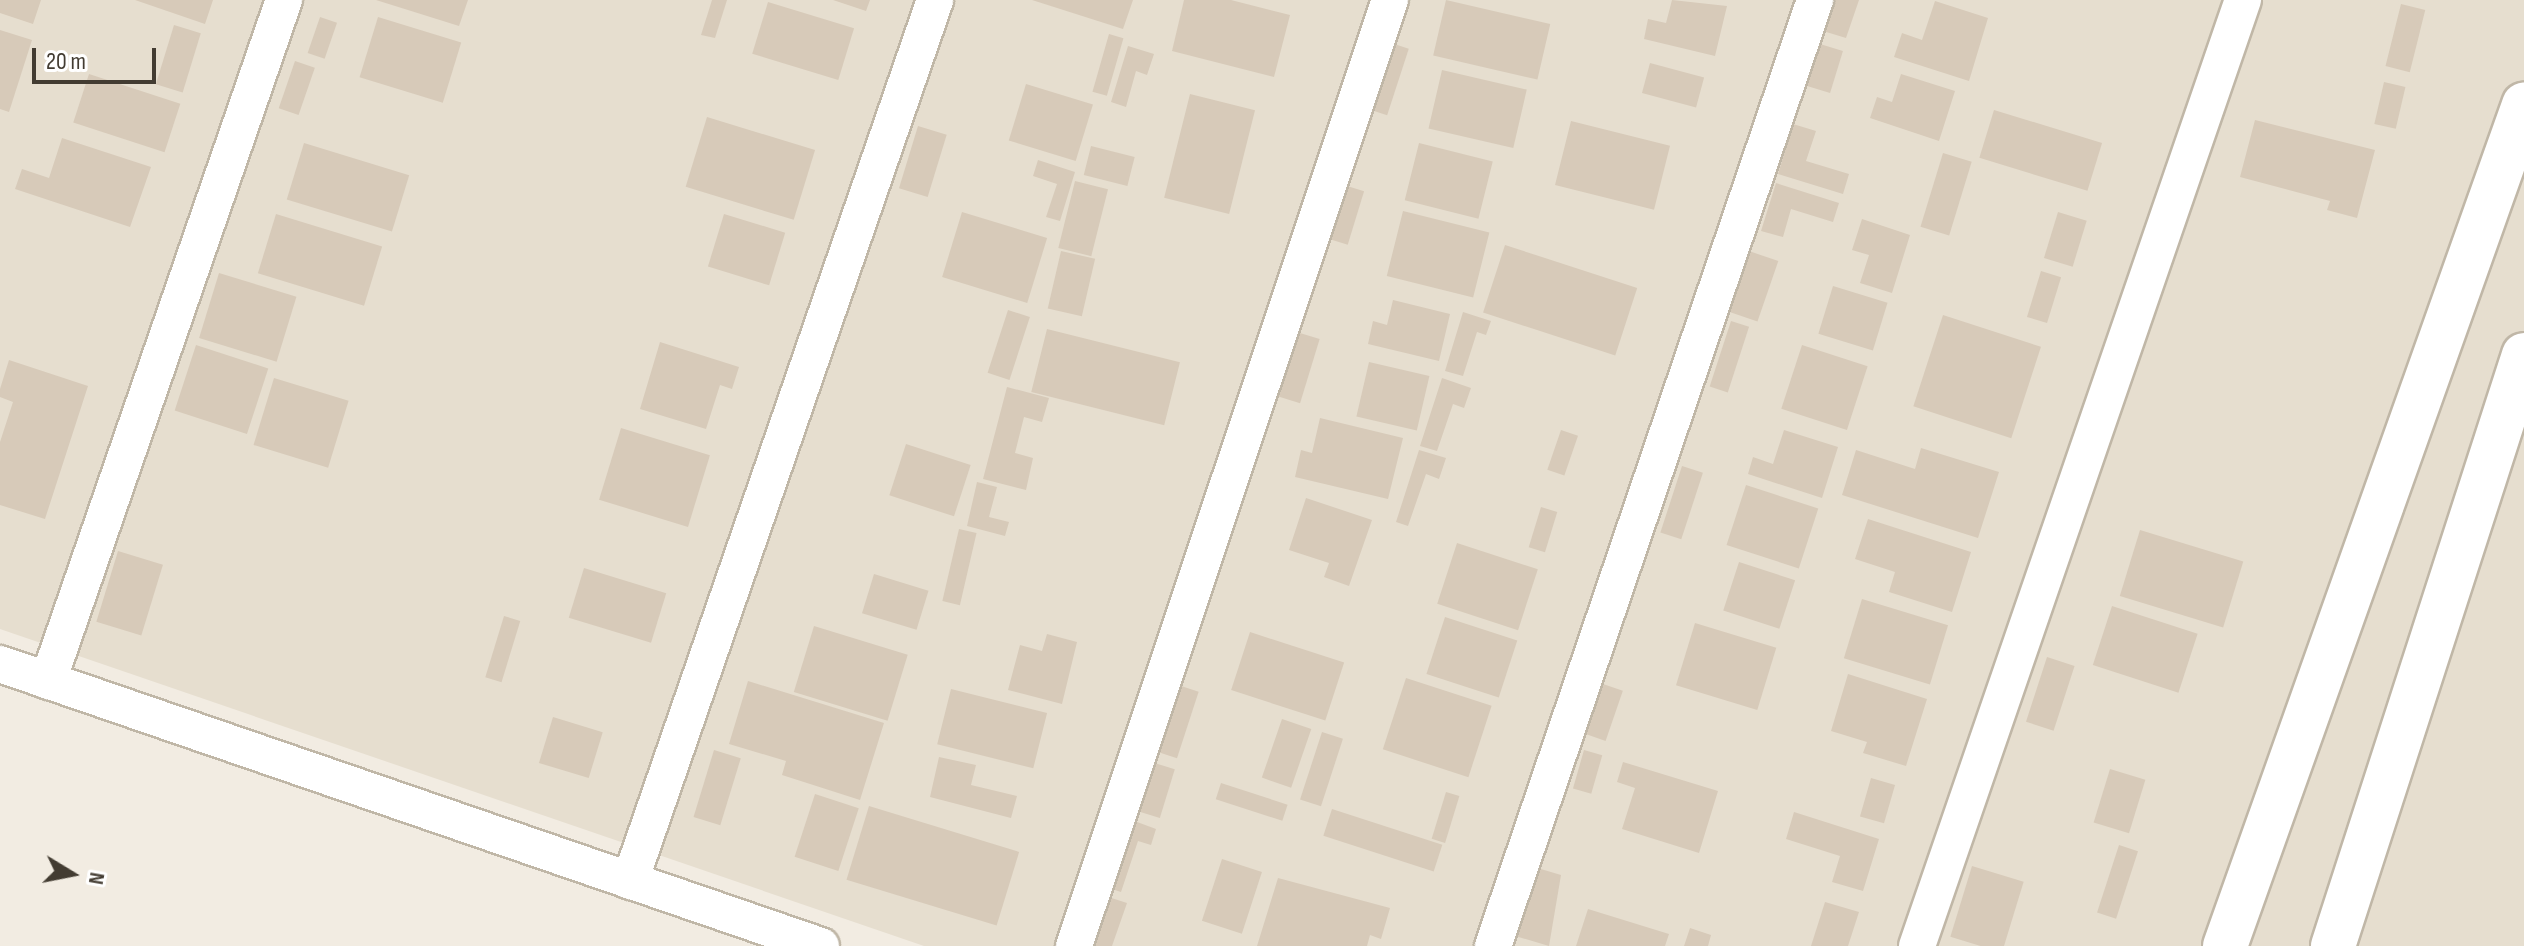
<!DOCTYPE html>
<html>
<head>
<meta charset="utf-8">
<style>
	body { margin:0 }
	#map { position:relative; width:2524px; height:946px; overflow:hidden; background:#f2ece2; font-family:"Sofia Sans Condensed",sans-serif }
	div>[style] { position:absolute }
	.residential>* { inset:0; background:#e6decf }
	.building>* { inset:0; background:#d7cab9; transform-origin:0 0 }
	.roads { filter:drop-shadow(2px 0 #c0b7a7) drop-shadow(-2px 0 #c0b7a7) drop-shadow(0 2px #c0b7a7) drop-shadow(0 -2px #c0b7a7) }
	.minor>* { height:36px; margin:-18px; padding:0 18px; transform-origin:18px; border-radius:18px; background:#fff }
	.tertiary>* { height:44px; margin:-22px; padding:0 22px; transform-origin:22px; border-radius:22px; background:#fff }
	span { translate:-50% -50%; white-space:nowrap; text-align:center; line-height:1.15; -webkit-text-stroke:8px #fff; paint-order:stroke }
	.north { position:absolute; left:32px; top:834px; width:80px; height:80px; -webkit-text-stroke:6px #fff; paint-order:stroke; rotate:100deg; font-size:22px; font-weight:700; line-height:32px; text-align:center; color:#433c32 }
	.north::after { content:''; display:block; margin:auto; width:28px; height:36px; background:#433c32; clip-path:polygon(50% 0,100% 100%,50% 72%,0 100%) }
	.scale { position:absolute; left:32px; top:48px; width:124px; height:36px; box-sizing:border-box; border:4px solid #433c32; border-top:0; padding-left:10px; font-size:24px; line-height:28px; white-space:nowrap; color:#433c32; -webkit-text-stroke:6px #fff; paint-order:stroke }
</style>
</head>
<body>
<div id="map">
	<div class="residential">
		<i style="clip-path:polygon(0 0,2524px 0,2524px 946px,924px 946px,0 629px)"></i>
	</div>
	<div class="building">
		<i style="clip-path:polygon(0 0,41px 0,33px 24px,0 13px)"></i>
		<i style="clip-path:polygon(135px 0,213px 0,205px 24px)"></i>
		<i style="clip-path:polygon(376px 0,468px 0,459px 26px)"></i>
		<i style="clip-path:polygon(712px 0,727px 0,715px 38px,701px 35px)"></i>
		<i style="clip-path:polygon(833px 0,870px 0,866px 11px)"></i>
		<i style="clip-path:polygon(1032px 0,1133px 0,1123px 29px)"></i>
		<i style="clip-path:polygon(1184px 0,1231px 0,1290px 15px,1274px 77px,1172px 51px)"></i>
		<i style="left:1446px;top:0;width:107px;height:57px;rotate:13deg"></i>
		<i style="clip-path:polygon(1672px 0,1727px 6px,1715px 56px,1644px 39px,1648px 19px,1666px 23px)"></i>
		<i style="clip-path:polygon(1833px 0,1859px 0,1846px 38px,1823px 31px)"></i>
		<i style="clip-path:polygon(1935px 1px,1988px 18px,1969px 81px,1894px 57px,1902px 33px,1922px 40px)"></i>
		<i style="left:768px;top:2px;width:90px;height:54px;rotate:17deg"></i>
		<i style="left:2401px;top:4px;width:25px;height:64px;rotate:14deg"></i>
		<i style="left:320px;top:17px;width:18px;height:38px;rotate:19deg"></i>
		<i style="left:378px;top:17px;width:87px;height:63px;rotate:17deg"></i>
		<i style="left:174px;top:25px;width:28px;height:62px;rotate:17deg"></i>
		<i style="clip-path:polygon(0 30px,32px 40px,9px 112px,0 109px)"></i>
		<i style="left:1109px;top:34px;width:15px;height:60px;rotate:16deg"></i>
		<i style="left:1385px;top:41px;width:25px;height:70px;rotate:18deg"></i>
		<i style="left:1820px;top:44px;width:24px;height:44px;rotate:17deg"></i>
		<i style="clip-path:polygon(1128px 46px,1154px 54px,1147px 75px,1136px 71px,1126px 107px,1111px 102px)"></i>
		<i style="left:295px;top:61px;width:21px;height:50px;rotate:19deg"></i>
		<i style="left:1650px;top:63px;width:56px;height:31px;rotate:15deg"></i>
		<i style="left:1442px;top:70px;width:87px;height:60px;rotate:13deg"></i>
		<i style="left:89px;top:74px;width:96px;height:51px;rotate:18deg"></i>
		<i style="clip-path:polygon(1901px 74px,1955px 91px,1939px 141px,1870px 118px,1877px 97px,1892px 102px)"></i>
		<i style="left:2384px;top:82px;width:22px;height:43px;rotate:13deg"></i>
		<i style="left:1026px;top:84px;width:70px;height:59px;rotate:17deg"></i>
		<i style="left:1190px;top:94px;width:67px;height:107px;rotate:14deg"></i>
		<i style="left:1994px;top:110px;width:113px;height:50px;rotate:17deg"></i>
		<i style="left:707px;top:117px;width:113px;height:73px;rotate:17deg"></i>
		<i style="clip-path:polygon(2255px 120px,2375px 150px,2357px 218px,2327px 210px,2330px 201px,2240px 177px)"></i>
		<i style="left:1571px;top:121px;width:102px;height:66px;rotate:14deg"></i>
		<i style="clip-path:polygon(1793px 124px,1816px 131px,1806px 161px,1849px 174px,1843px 194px,1778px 174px)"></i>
		<i style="left:918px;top:126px;width:30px;height:65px;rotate:17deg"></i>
		<i style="clip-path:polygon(62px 138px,151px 167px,130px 227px,15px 189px,22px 169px,49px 178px)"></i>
		<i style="left:304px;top:143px;width:110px;height:59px;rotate:17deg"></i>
		<i style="left:1419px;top:143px;width:76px;height:59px;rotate:14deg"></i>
		<i style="left:1091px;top:146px;width:45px;height:30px;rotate:14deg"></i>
		<i style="left:1943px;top:153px;width:30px;height:77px;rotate:17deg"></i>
		<i style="clip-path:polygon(1038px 160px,1075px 172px,1060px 221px,1046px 217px,1057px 184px,1033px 176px)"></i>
		<i style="left:1075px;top:181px;width:34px;height:69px;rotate:14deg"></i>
		<i style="clip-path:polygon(1776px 183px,1839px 203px,1833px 222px,1791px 209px,1783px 237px,1761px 231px)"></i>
		<i style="left:1344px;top:185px;width:21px;height:56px;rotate:17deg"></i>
		<i style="left:1403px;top:211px;width:89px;height:67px;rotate:14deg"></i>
		<i style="left:962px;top:212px;width:89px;height:68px;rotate:17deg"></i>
		<i style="left:2058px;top:212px;width:30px;height:48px;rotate:17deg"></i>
		<i style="left:276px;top:214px;width:111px;height:62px;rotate:17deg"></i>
		<i style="left:724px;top:214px;width:64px;height:55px;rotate:17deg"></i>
		<i style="clip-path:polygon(1862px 219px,1910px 235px,1892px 293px,1860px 283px,1869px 255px,1852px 250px)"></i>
		<i style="left:1505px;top:245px;width:139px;height:71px;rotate:18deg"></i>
		<i style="left:1061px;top:251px;width:35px;height:59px;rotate:13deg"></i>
		<i style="left:1749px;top:251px;width:31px;height:64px;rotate:19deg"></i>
		<i style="left:2041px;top:271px;width:21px;height:48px;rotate:17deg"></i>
		<i style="left:219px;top:273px;width:81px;height:68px;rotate:17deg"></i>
		<i style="left:1833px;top:286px;width:57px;height:50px;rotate:17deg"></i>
		<i style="clip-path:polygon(1393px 300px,1450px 314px,1439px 361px,1368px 344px,1373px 321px,1387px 325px)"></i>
		<i style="left:1008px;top:310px;width:23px;height:66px;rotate:18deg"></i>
		<i style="clip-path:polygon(1463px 312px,1491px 321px,1486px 335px,1477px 332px,1463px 376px,1445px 371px)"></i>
		<i style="left:1943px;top:315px;width:103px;height:96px;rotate:18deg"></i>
		<i style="left:1731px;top:321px;width:19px;height:69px;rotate:18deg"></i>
		<i style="left:1047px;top:329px;width:137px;height:65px;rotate:14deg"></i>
		<i style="left:1290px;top:330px;width:31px;height:67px;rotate:17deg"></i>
		<i style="clip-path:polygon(660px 342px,739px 367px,732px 389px,720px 385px,706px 429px,640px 409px)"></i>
		<i style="left:196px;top:345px;width:76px;height:69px;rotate:18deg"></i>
		<i style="left:1802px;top:345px;width:69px;height:67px;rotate:18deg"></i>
		<i style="clip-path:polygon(9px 360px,88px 386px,45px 519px,0 505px,0 442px,13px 402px,0 397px,0 389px)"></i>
		<i style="left:1369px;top:362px;width:62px;height:56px;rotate:13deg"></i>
		<i style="left:274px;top:378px;width:78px;height:70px;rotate:17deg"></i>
		<i style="clip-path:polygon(1442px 378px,1471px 388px,1464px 408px,1453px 404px,1437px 451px,1420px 446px)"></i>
		<i style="clip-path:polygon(1007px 387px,1049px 398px,1042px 422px,1024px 417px,1015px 453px,1033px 458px,1026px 490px,983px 479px)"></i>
		<i style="clip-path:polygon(1320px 418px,1403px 438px,1388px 499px,1295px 477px,1301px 450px,1312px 453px)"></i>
		<i style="left:621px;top:428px;width:93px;height:75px;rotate:17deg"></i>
		<i style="left:1561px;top:430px;width:18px;height:42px;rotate:19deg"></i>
		<i style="clip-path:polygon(1784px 430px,1838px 447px,1822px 498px,1748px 474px,1753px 457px,1773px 464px)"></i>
		<i style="left:906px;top:444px;width:68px;height:54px;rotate:18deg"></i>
		<i style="clip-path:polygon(1921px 448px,1999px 472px,1978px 538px,1842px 495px,1856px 450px,1915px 469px)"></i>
		<i style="clip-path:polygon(1419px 450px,1446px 458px,1439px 479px,1426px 474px,1408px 526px,1396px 522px)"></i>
		<i style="left:1682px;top:466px;width:22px;height:70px;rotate:18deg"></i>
		<i style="clip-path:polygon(977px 482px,997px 487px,989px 517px,1009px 522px,1005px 536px,967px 526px)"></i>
		<i style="left:1746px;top:485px;width:76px;height:63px;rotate:18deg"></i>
		<i style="clip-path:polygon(1306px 498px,1372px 520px,1349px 586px,1324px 577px,1329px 563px,1289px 550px)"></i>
		<i style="left:1541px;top:507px;width:17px;height:42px;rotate:17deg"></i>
		<i style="clip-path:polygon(1868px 519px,1971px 552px,1952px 612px,1889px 592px,1895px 572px,1855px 559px)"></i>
		<i style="left:959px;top:529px;width:18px;height:74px;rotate:13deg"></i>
		<i style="left:2140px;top:530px;width:108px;height:69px;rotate:17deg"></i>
		<i style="left:1457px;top:543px;width:85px;height:64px;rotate:18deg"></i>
		<i style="left:118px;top:551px;width:47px;height:74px;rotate:17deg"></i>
		<i style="left:1739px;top:562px;width:59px;height:51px;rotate:18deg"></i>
		<i style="left:584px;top:568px;width:86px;height:52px;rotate:17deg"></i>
		<i style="left:874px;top:574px;width:57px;height:41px;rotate:17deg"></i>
		<i style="left:1862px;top:599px;width:90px;height:62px;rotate:17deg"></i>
		<i style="left:2112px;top:606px;width:90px;height:62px;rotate:18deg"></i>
		<i style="left:504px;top:616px;width:17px;height:64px;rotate:17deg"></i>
		<i style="left:1445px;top:617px;width:76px;height:60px;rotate:18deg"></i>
		<i style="left:1695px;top:623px;width:85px;height:65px;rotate:17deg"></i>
		<i style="left:814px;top:626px;width:98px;height:69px;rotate:17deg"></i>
		<i style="left:1250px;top:632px;width:99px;height:61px;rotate:18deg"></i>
		<i style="clip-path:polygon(1047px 634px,1077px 642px,1062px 704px,1008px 690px,1020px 645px,1042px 651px)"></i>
		<i style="left:2047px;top:657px;width:29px;height:68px;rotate:18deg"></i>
		<i style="clip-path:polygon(1848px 674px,1927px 699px,1906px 766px,1863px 753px,1867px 742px,1831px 731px)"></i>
		<i style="left:1406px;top:678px;width:90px;height:75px;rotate:18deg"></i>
		<i style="clip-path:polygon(748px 681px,884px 723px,860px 800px,782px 775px,786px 761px,729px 744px)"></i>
		<i style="left:1172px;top:683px;width:28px;height:70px;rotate:18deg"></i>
		<i style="left:1603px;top:684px;width:21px;height:53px;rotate:19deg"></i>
		<i style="left:951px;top:689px;width:99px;height:57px;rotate:14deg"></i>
		<i style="left:553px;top:717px;width:52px;height:48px;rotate:17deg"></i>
		<i style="left:1282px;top:719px;width:31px;height:62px;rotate:19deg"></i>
		<i style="left:1322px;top:732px;width:22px;height:71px;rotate:18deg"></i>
		<i style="left:714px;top:750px;width:28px;height:70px;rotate:17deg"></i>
		<i style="left:1584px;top:750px;width:19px;height:40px;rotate:16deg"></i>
		<i style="clip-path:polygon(939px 757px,976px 765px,971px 785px,1017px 796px,1011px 818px,930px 797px)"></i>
		<i style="left:1148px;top:761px;width:28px;height:51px;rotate:17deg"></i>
		<i style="clip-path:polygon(1623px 762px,1718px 791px,1699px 853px,1622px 829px,1635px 788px,1617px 782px)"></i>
		<i style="left:2110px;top:769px;width:37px;height:56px;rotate:17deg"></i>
		<i style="left:1871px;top:778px;width:25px;height:40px;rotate:16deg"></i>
		<i style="left:1221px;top:783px;width:70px;height:17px;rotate:18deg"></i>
		<i style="left:1446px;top:792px;width:14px;height:49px;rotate:17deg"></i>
		<i style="left:815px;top:794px;width:46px;height:66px;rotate:18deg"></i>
		<i style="left:869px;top:806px;width:157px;height:77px;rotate:17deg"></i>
		<i style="left:1332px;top:809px;width:116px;height:28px;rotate:18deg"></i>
		<i style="clip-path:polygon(1794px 812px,1879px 839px,1863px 891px,1832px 882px,1840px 856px,1786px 839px)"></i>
		<i style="clip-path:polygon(1129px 819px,1156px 829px,1151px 845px,1138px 841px,1121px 892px,1106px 887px)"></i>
		<i style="left:2119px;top:845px;width:20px;height:71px;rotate:18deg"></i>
		<i style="left:1222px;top:859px;width:42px;height:65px;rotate:18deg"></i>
		<i style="left:1972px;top:866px;width:54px;height:74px;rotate:17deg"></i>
		<i style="clip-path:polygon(1534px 867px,1561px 875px,1549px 946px,1512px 935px)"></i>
		<i style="clip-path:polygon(1278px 878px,1390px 908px,1381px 939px,1370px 935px,1367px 946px,1257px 946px)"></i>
		<i style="clip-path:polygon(1099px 894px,1127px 903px,1112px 946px,1081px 946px)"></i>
		<i style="clip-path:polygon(1825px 902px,1859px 912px,1848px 946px,1811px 946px)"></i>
		<i style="clip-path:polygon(1588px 909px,1669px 934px,1665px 946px,1576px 946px)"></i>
		<i style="clip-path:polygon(1690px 928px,1711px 935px,1708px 946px,1684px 946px)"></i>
	</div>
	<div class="roads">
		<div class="minor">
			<i style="left:0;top:664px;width:868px;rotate:18.96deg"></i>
			<i style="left:48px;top:681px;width:721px;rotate:-70.89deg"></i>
			<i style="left:630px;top:881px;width:932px;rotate:-70.9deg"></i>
			<i style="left:1074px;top:946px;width:997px;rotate:-71.53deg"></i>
			<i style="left:1493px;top:946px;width:999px;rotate:-71.2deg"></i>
			<i style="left:1917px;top:946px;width:1001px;rotate:-70.99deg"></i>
		</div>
		<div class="tertiary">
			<i style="left:2225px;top:946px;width:893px;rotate:-70.43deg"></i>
			<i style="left:2333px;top:946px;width:621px;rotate:-72.09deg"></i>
		</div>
	</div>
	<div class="north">N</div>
	<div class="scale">20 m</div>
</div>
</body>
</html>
